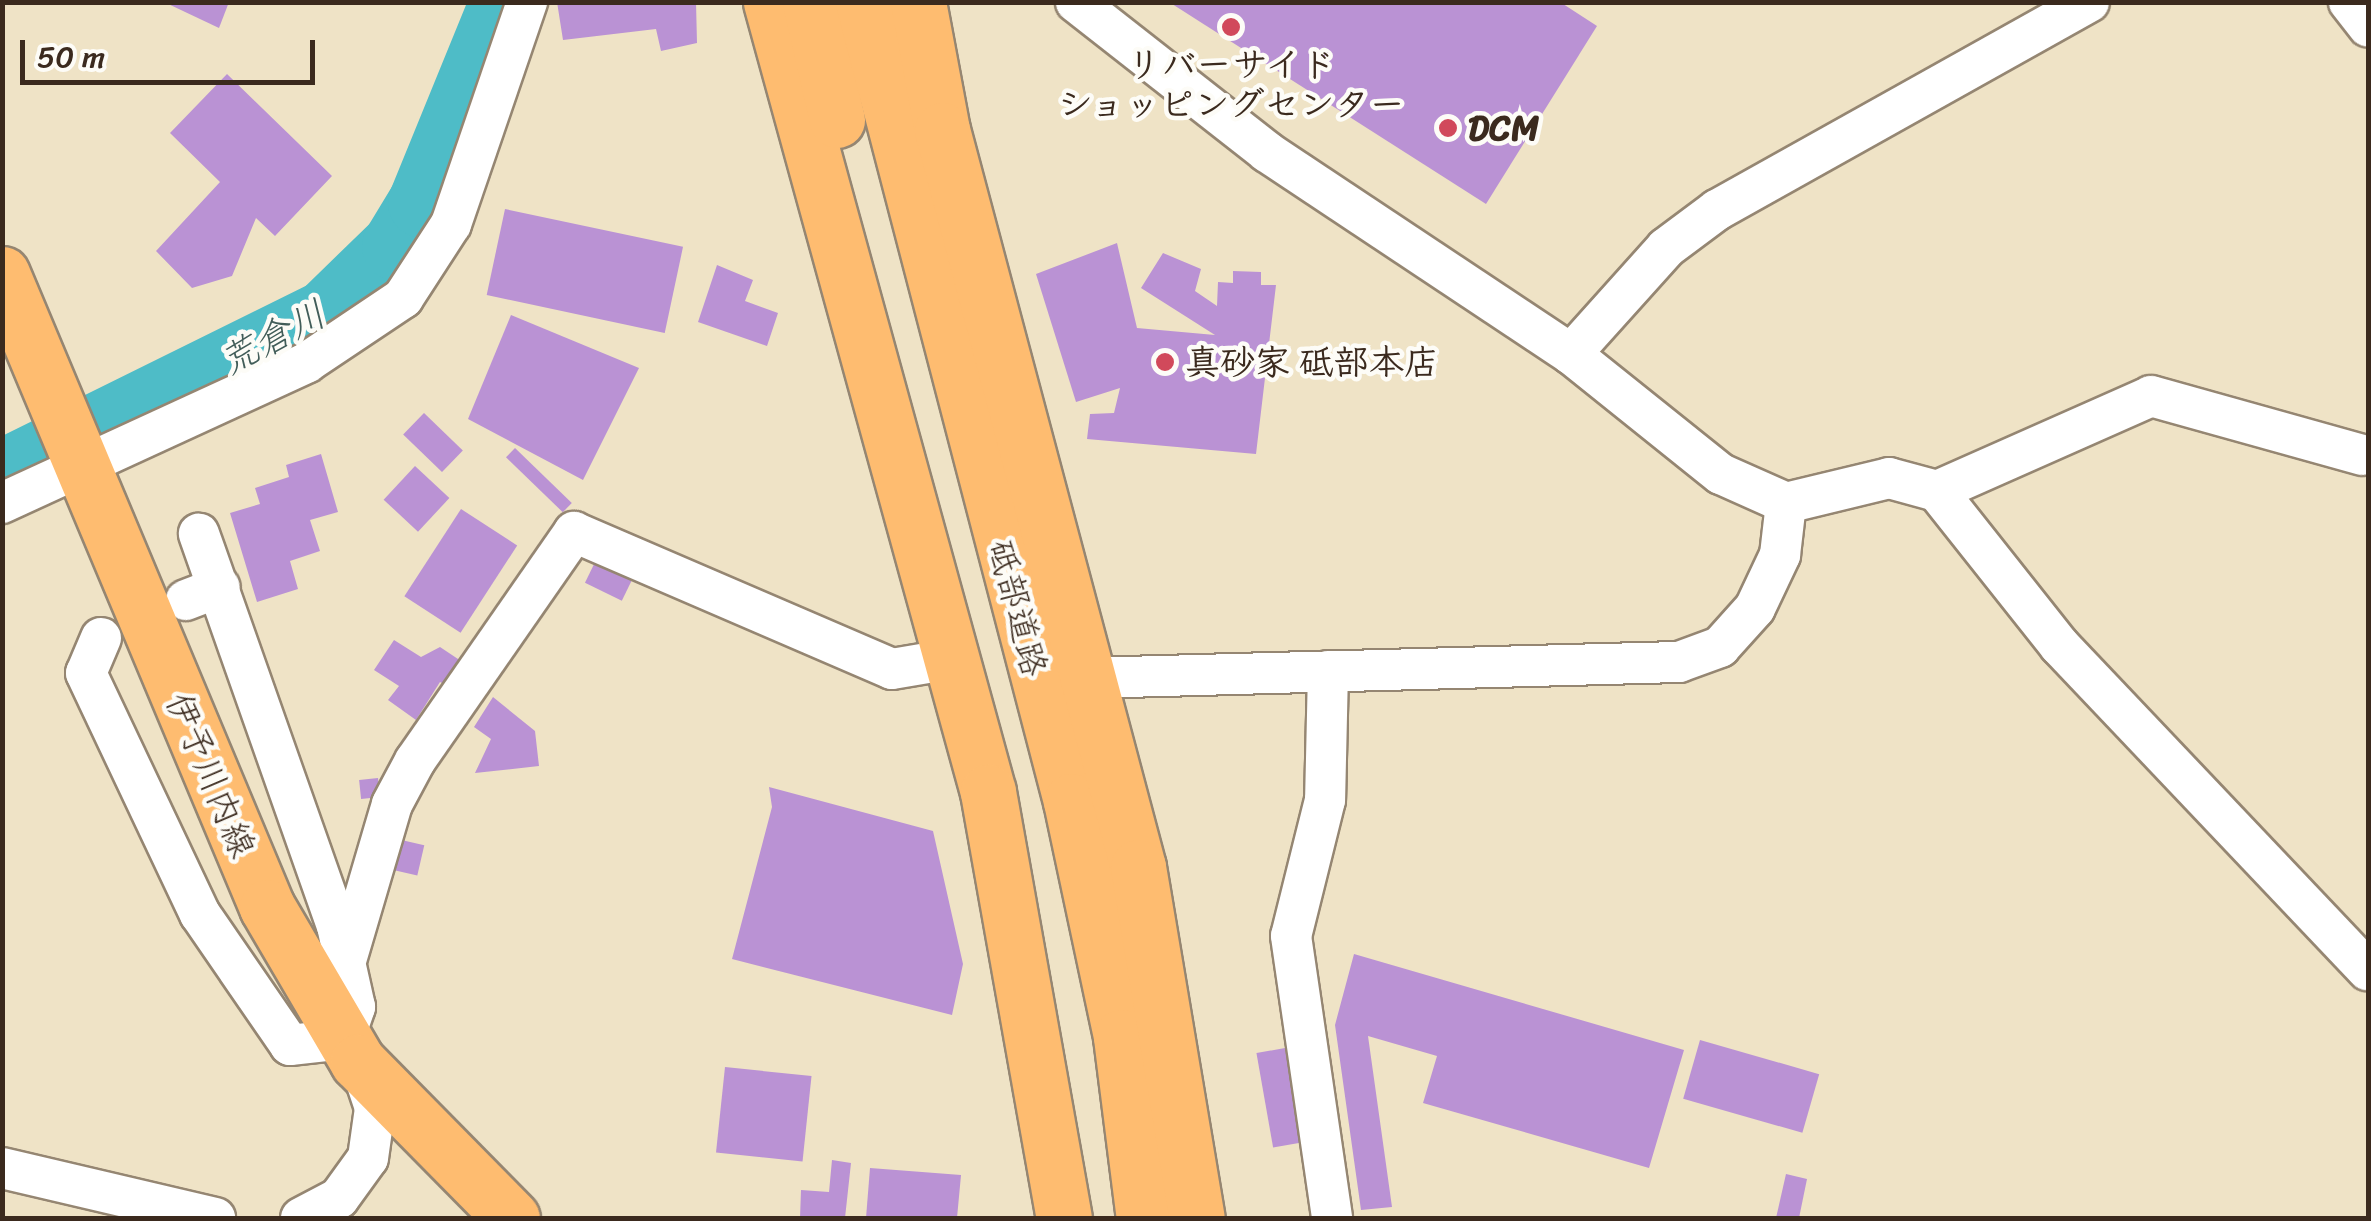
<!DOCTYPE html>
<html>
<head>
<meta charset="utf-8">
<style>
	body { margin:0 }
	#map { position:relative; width:2371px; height:1221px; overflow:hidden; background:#efe3c6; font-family:Sriracha,"Klee One",sans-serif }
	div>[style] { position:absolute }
	.river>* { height:70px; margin:-35px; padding:0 35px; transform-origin:35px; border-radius:35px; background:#4ebcc7 }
	.building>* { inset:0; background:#ba92d4; transform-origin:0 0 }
	.roads { filter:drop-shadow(2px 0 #958672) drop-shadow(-2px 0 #958672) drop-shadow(0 2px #958672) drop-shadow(0 -2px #958672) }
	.minor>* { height:40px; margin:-20px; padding:0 20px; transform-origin:20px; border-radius:20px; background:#fff }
	.primary>* { height:55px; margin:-27.5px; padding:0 27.5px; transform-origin:27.5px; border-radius:27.5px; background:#febc70 }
	.trunk>* { height:55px; margin:-27.5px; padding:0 27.5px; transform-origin:27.5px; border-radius:27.5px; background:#febc70 }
	.dots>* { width:28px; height:28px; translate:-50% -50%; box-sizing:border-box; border:5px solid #fdfcf7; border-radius:50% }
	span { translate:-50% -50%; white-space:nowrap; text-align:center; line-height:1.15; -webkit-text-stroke:9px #fdfcf7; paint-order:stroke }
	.poi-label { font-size:35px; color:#3b2a1e; font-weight:700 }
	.left { translate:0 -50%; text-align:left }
	.street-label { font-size:35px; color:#3b2a1e }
	.water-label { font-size:38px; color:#425d59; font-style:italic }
	.frame { position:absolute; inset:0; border:5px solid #3b2a1e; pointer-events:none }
	.scale { position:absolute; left:20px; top:40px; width:295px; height:45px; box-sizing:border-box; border:5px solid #3b2a1e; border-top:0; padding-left:12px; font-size:30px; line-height:35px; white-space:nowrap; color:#3b2a1e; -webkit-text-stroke:8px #fdfcf7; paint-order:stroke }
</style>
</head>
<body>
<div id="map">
	<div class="river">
		<i style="left:2px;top:475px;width:361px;rotate:-26.3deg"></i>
		<i style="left:326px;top:315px;width:99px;rotate:-44.2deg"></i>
		<i style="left:397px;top:246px;width:50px;rotate:-58.8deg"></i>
		<i style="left:423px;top:203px;width:217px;rotate:-67.8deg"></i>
	</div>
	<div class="building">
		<i style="clip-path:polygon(164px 2px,229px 2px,219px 28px)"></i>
		<i style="clip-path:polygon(557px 2px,696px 2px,697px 43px,661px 51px,656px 29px,563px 40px)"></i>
		<i style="clip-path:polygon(1169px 2px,1560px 2px,1597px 26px,1486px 204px)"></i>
		<i style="clip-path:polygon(227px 74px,332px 176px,275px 236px,256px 218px,232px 276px,192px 288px,156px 251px,220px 182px,170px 133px)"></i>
		<i style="left:505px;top:209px;width:182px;height:88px;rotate:12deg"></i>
		<i style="clip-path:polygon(1117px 243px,1137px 328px,1215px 335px,1141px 288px,1163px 253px,1201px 269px,1195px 291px,1217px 306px,1218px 282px,1233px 283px,1233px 271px,1261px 272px,1261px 285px,1276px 285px,1256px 454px,1087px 439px,1090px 414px,1114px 413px,1120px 388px,1076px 402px,1036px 274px)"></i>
		<i style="clip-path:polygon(717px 265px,753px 280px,745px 301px,778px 313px,767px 346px,698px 322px)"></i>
		<i style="clip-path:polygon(511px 315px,639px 368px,583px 480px,468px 419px)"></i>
		<i style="left:424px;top:413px;width:54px;height:30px;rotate:44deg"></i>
		<i style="left:515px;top:448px;width:79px;height:13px;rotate:44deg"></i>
		<i style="clip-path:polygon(321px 454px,338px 512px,310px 520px,320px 551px,290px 561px,298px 589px,257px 602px,230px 513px,260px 504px,255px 488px,289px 477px,286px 465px)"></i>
		<i style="left:415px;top:466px;width:47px;height:46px;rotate:43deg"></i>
		<i style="left:461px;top:509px;width:67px;height:104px;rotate:33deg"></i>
		<i style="left:599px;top:554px;width:41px;height:32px;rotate:26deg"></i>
		<i style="clip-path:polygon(394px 640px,421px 657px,440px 647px,467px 665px,452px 688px,440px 682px,416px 720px,388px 700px,399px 686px,374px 670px)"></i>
		<i style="clip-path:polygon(493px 697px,535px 731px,539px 766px,475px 773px,491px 739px,474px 727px)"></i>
		<i style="left:378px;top:778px;width:19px;height:19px;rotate:84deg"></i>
		<i style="clip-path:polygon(769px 787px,933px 831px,963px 964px,952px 1015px,732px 959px,772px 807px)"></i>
		<i style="left:397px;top:839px;width:28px;height:31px;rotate:13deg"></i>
		<i style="clip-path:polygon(1354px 954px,1684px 1050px,1649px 1168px,1423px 1103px,1437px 1056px,1368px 1036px,1392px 1207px,1361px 1210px,1335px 1025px)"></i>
		<i style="left:1700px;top:1040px;width:124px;height:61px;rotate:16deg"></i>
		<i style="left:1285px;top:1048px;width:96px;height:29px;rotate:80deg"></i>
		<i style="left:725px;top:1067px;width:87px;height:86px;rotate:6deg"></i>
		<i style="clip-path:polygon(832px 1160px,851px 1163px,845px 1218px,800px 1218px,801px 1190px,829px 1192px)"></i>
		<i style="clip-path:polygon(870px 1168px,961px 1175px,957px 1218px,866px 1218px)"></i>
		<i style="clip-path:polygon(1786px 1174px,1807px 1179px,1799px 1218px,1776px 1218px)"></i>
	</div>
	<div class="roads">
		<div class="minor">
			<i style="left:1076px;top:2px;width:243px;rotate:38.1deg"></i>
			<i style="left:1267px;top:152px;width:365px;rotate:33.6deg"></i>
			<i style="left:1571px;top:354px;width:192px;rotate:38.7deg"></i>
			<i style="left:1721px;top:474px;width:71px;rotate:24deg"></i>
			<i style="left:1786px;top:503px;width:106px;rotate:-13.6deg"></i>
			<i style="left:1889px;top:478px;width:50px;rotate:15.2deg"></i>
			<i style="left:1937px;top:491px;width:198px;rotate:51.6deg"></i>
			<i style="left:2060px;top:646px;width:447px;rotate:46.5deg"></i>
			<i style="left:2349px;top:2px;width:31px;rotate:52deg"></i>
			<i style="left:1571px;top:354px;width:142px;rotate:-48.1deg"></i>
			<i style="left:1666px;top:248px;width:64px;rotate:-36.7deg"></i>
			<i style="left:1717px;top:210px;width:426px;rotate:-29.2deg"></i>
			<i style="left:1937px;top:491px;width:234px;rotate:-23.9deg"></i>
			<i style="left:2151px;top:396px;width:219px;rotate:15.6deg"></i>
			<i style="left:2px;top:503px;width:335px;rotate:-24.7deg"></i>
			<i style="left:306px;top:363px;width:117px;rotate:-33.8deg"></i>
			<i style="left:403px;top:298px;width:88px;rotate:-57deg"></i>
			<i style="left:451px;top:224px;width:235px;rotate:-71.1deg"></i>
			<i style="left:186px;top:600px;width:36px;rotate:-21deg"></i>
			<i style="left:101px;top:638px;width:38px;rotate:113deg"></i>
			<i style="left:86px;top:673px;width:267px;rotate:64.7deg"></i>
			<i style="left:200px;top:914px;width:159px;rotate:55.5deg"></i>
			<i style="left:290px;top:1045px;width:54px;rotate:-6.3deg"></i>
			<i style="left:344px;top:1039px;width:34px;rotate:-71deg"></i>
			<i style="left:355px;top:1007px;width:83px;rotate:-102.5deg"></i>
			<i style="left:337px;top:926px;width:416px;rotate:-109.4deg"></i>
			<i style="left:1328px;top:671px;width:129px;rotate:91.3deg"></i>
			<i style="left:1325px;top:800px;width:140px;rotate:104deg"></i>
			<i style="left:1291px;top:936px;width:285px;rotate:81.7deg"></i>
			<i style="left:1087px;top:678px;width:592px;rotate:-1.55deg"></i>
			<i style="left:1679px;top:662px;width:44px;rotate:-20.1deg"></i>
			<i style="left:1720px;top:647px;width:52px;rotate:-48.1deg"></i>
			<i style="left:1755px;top:608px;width:59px;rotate:-64.7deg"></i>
			<i style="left:1780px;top:555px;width:52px;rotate:-83.4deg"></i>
			<i style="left:347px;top:957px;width:159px;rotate:-73.6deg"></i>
			<i style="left:392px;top:804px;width:49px;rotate:-61.9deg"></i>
			<i style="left:415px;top:761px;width:279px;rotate:-55.2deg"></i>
			<i style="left:574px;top:532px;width:346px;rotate:23.3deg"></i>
			<i style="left:892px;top:669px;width:60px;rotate:-9.6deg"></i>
			<i style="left:2px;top:1168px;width:219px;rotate:13.2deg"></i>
			<i style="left:301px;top:1218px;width:43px;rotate:-27.8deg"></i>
			<i style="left:339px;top:1198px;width:49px;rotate:-54.1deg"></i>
			<i style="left:368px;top:1158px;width:50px;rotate:-82deg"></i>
			<i style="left:375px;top:1108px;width:41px;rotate:-108.4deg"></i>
		</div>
		<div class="primary">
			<i style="left:2px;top:274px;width:686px;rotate:67.28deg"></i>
			<i style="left:267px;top:907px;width:180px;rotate:59.6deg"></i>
			<i style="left:358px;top:1062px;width:219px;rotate:45.4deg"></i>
		</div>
		<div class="trunk">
			<i style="left:771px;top:2px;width:819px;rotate:74.64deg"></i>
			<i style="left:988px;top:792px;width:433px;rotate:79.9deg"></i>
			<i style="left:810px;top:2px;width:121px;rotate:77.1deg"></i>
			<i style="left:863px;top:2px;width:826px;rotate:75.41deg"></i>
			<i style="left:1071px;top:801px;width:241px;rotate:78deg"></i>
			<i style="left:1121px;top:1037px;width:182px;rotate:82.8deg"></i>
			<i style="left:918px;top:2px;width:130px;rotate:79.4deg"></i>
			<i style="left:942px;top:130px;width:763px;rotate:75.11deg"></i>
			<i style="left:1138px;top:867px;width:356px;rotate:80.5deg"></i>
		</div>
	</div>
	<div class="dots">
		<i style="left:1231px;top:27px;background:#d1495b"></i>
		<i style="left:1448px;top:128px;background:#d1495b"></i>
		<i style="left:1165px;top:362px;background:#d1495b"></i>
	</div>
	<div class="poi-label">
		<span style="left:1231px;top:84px">リバーサイド<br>ショッピングセンター</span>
		<span class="left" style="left:1468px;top:128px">DCM</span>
		<span class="left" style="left:1185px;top:362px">真砂家 砥部本店</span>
	</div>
	<div class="street-label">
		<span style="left:1018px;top:608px;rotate:75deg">砥部道路</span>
		<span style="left:211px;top:775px;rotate:67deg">伊予川内線</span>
	</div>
	<div class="water-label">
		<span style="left:273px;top:338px;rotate:-28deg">荒倉川</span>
	</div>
	<div class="frame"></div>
	<div class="scale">50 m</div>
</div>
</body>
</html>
